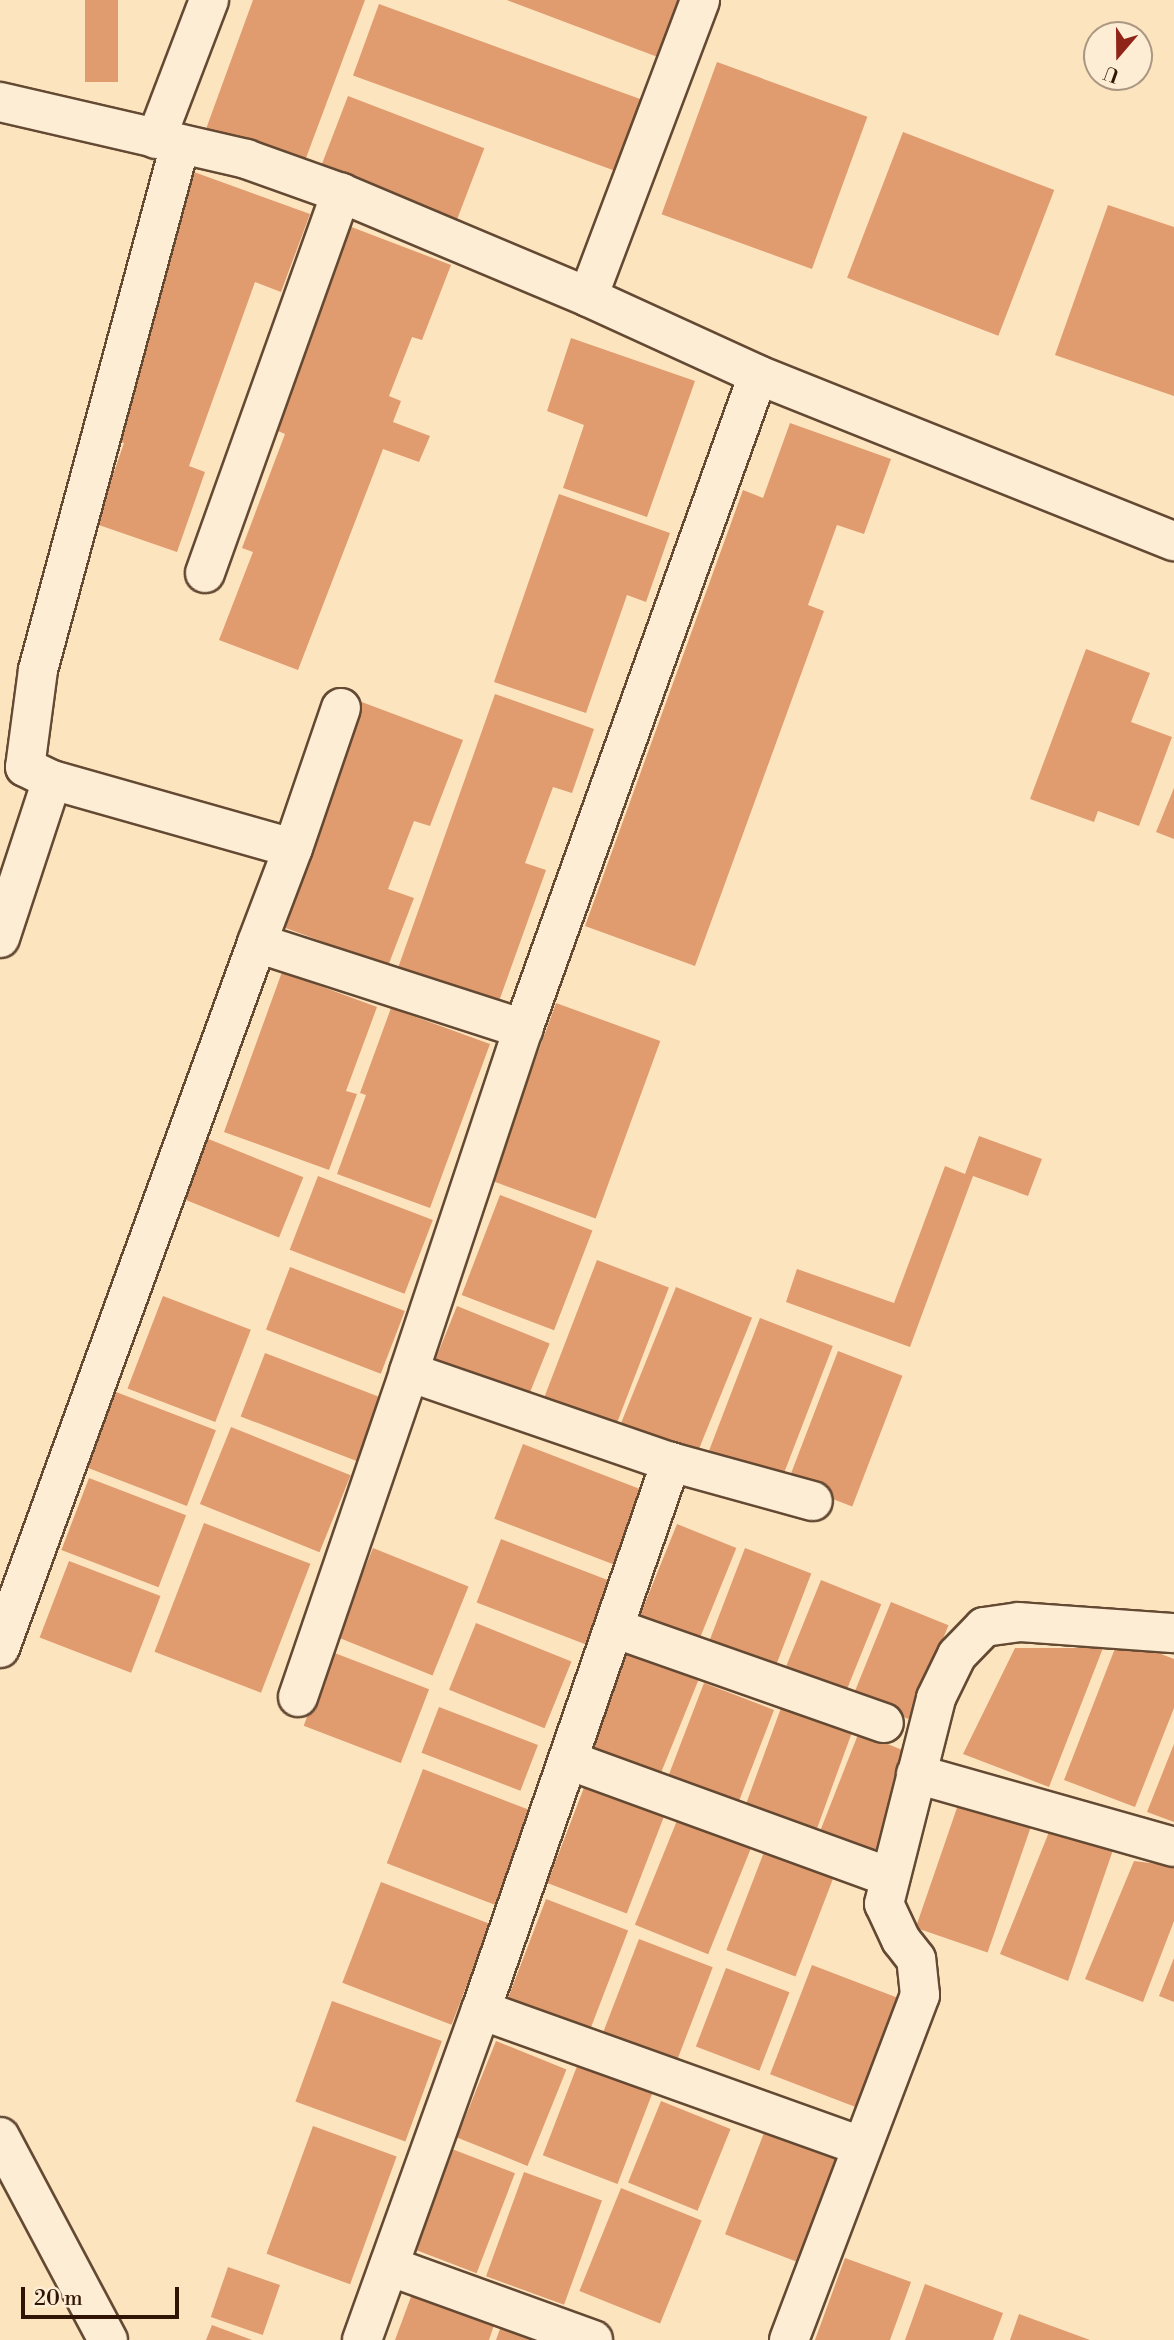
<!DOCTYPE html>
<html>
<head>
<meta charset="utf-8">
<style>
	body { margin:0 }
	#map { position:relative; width:1174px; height:2340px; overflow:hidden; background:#fce4bf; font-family:"Libre Bodoni",serif }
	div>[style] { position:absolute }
	.building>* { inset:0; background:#e09b6f; transform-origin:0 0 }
	.roads { filter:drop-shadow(2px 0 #644933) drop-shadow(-2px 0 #644933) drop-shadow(0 2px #644933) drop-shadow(0 -2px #644933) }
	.minor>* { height:38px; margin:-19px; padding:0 19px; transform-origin:19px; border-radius:19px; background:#fdedd5 }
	span { translate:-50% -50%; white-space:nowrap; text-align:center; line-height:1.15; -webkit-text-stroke:7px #fdedd5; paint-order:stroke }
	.north { position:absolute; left:1083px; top:21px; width:70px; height:70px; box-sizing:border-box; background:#fdedd5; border:2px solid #ab9781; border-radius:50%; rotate:200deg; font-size:19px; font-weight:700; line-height:28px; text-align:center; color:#311504 }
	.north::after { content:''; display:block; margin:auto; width:24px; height:32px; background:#8f2418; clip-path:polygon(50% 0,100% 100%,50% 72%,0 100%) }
	.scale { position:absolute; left:21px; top:2287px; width:158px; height:32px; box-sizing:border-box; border:4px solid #311504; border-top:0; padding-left:9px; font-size:21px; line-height:24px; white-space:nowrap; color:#311504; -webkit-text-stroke:5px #fdedd5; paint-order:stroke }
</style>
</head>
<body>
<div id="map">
	<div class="building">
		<i style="left:85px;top:0;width:33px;height:82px"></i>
		<i style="clip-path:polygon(253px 0,365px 0,303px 166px,206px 129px)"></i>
		<i style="clip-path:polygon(507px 0,685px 0,663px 59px)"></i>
		<i style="left:379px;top:4px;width:283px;height:76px;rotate:20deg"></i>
		<i style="left:717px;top:62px;width:160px;height:162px;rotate:20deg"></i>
		<i style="left:348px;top:96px;width:146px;height:76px;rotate:21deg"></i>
		<i style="left:903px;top:132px;width:162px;height:156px;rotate:21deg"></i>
		<i style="clip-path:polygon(194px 172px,310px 214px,281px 292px,255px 282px,189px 466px,205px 472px,177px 552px,96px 524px,124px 443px,113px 439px,149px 341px,136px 337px)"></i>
		<i style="clip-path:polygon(1108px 205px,1174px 227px,1174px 396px,1055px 355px)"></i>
		<i style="clip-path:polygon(341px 223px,451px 265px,422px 340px,412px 337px,389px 396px,401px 401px,393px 422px,430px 436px,419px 462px,383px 449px,298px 670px,219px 640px,253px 552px,242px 548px,285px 434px,264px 425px)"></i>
		<i style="clip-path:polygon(571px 338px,695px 381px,647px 517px,563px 488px,584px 425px,547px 411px)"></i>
		<i style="clip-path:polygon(790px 423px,891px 459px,864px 534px,837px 525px,808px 605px,824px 611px,695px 966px,585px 926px,743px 490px,763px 498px)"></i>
		<i style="clip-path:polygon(559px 494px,670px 533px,646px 602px,627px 595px,586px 713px,494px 682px)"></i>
		<i style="clip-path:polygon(1086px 649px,1150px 673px,1131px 722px,1172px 737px,1139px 826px,1098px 811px,1094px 822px,1030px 799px)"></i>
		<i style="clip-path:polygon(495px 694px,594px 729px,572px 793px,553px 787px,525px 863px,546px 870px,498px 1004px,398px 968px)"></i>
		<i style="clip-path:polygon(359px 701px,463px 740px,430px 826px,414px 821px,388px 889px,414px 898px,388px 966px,283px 927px,300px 856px)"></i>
		<i style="clip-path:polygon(1174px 788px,1174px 839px,1156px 832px)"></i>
		<i style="clip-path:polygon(282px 972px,377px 1007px,346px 1091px,357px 1094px,329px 1170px,224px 1132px)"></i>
		<i style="left:556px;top:1003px;width:111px;height:189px;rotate:20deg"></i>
		<i style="clip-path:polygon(391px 1008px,490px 1044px,430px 1208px,337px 1174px,366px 1095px,360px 1093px)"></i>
		<i style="clip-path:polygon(979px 1136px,1042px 1159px,1028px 1196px,973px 1176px,910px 1347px,786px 1302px,797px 1269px,894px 1303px,945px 1166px,965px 1174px)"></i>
		<i style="left:206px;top:1138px;width:105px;height:65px;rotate:22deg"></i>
		<i style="left:318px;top:1176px;width:123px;height:79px;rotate:21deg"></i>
		<i style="left:500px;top:1195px;width:99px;height:107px;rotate:21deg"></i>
		<i style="left:597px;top:1260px;width:77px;height:150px;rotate:21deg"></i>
		<i style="left:290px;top:1267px;width:123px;height:67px;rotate:21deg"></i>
		<i style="left:676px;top:1287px;width:82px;height:156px;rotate:22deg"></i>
		<i style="left:163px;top:1296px;width:94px;height:99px;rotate:21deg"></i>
		<i style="left:457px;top:1306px;width:100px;height:72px;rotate:22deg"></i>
		<i style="left:760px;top:1318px;width:78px;height:142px;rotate:21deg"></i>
		<i style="left:838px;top:1351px;width:69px;height:140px;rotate:21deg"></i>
		<i style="left:265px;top:1353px;width:127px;height:68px;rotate:21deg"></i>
		<i style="left:116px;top:1392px;width:107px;height:81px;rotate:21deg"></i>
		<i style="left:231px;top:1427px;width:129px;height:83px;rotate:22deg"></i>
		<i style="left:523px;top:1444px;width:135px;height:80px;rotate:21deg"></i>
		<i style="left:89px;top:1478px;width:104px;height:77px;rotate:21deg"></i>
		<i style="left:204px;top:1523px;width:114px;height:138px;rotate:21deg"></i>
		<i style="left:677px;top:1524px;width:64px;height:109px;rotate:22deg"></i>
		<i style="left:501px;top:1539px;width:117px;height:68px;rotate:21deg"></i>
		<i style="left:373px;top:1548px;width:103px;height:96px;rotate:22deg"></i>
		<i style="left:745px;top:1548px;width:71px;height:111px;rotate:21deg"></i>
		<i style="left:69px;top:1561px;width:98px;height:82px;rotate:21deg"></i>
		<i style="left:821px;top:1580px;width:65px;height:104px;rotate:22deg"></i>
		<i style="left:891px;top:1602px;width:62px;height:102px;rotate:22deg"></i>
		<i style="left:476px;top:1623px;width:103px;height:72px;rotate:22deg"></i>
		<i style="clip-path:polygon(1119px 1638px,1174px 1659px,1174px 1708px,1135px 1807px,1064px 1780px)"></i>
		<i style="clip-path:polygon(1015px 1648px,1103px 1648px,1049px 1787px,963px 1754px)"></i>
		<i style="left:625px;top:1651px;width:79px;height:104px;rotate:22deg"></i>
		<i style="left:332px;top:1652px;width:104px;height:79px;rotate:21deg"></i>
		<i style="left:704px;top:1683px;width:75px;height:103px;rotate:21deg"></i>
		<i style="left:439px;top:1707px;width:106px;height:49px;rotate:21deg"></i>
		<i style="left:781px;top:1708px;width:75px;height:108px;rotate:20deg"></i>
		<i style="clip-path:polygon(859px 1732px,907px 1752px,877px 1856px,819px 1834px)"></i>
		<i style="clip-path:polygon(1174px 1744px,1174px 1822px,1147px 1812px)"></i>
		<i style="left:423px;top:1769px;width:117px;height:101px;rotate:21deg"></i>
		<i style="left:585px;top:1785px;width:85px;height:105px;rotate:21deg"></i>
		<i style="left:959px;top:1802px;width:76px;height:133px;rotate:19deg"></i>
		<i style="left:678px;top:1818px;width:79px;height:115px;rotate:22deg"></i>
		<i style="clip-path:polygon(1049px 1832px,1114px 1847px,1068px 1981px,1000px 1954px)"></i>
		<i style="left:764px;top:1852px;width:74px;height:105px;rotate:21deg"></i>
		<i style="clip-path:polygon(1134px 1861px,1174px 1866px,1174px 1921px,1143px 2002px,1085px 1979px)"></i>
		<i style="left:381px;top:1882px;width:117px;height:108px;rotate:21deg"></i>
		<i style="left:546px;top:1899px;width:88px;height:110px;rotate:21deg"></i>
		<i style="left:639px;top:1939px;width:79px;height:102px;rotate:21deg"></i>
		<i style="clip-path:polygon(1174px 1958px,1174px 2002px,1159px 1996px)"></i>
		<i style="left:812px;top:1965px;width:93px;height:117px;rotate:21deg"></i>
		<i style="left:726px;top:1968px;width:68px;height:84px;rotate:21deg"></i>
		<i style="left:332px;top:2001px;width:117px;height:107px;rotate:20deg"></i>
		<i style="left:496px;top:2041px;width:76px;height:104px;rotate:22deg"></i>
		<i style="left:579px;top:2061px;width:80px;height:101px;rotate:21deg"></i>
		<i style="left:661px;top:2101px;width:75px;height:88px;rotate:22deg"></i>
		<i style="left:767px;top:2125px;width:91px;height:117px;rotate:21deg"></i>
		<i style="left:313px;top:2126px;width:89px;height:136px;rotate:20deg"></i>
		<i style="left:444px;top:2146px;width:76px;height:107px;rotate:21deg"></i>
		<i style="left:524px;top:2172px;width:83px;height:111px;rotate:20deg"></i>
		<i style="left:621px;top:2188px;width:87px;height:111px;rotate:22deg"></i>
		<i style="clip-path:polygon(845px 2258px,911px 2282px,890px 2340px,815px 2340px)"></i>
		<i style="left:228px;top:2267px;width:55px;height:53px;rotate:19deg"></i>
		<i style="clip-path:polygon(925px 2284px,1003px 2313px,993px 2340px,905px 2340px)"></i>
		<i style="clip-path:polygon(415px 2286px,497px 2316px,489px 2340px,395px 2340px)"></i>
		<i style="clip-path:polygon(1019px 2314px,1090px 2340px,1010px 2340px)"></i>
		<i style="clip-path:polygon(212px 2325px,252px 2340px,206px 2340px)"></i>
		<i style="clip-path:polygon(501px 2326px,531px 2340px,496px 2340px)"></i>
	</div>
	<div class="roads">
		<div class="minor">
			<i style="left:0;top:102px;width:253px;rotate:13deg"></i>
			<i style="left:246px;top:159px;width:101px;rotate:19.7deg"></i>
			<i style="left:341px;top:193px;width:268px;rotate:22.8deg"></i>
			<i style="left:588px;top:297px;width:187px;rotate:24.6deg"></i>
			<i style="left:758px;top:375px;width:448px;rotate:21.8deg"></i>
			<i style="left:156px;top:139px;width:149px;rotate:-69.1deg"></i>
			<i style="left:180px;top:145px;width:544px;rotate:105.14deg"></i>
			<i style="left:38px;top:670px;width:98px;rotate:97.6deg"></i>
			<i style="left:25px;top:767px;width:30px;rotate:26deg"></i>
			<i style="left:52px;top:780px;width:250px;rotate:15.8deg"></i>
			<i style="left:293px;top:848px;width:102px;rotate:110.8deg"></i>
			<i style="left:257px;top:943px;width:280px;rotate:17.9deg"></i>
			<i style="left:588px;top:297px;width:317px;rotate:-69.3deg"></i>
			<i style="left:758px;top:375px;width:695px;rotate:109.76deg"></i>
			<i style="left:523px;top:1029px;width:361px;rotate:108.4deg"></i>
			<i style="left:409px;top:1372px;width:277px;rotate:19deg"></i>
			<i style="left:671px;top:1462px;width:147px;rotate:15.4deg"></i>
			<i style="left:205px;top:573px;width:404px;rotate:-70.3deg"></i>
			<i style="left:293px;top:848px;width:148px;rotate:-71.1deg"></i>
			<i style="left:0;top:938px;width:166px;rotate:-71.8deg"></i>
			<i style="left:614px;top:1628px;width:286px;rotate:19.4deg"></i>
			<i style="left:0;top:1648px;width:750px;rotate:-69.97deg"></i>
			<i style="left:298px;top:1697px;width:343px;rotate:-71.1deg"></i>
			<i style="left:568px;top:1760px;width:343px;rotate:20deg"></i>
			<i style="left:916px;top:1774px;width:268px;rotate:15.8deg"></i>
			<i style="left:481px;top:2010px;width:404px;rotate:19.7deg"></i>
			<i style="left:0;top:2137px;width:230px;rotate:62deg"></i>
			<i style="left:389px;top:2266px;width:217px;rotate:19.9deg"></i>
			<i style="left:362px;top:2340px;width:351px;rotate:-70.2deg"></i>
			<i style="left:481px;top:2010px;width:580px;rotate:-70.88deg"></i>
			<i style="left:789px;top:2340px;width:369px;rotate:-69.2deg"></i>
			<i style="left:920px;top:1995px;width:36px;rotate:-96deg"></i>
			<i style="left:916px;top:1959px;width:24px;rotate:-128deg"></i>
			<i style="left:901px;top:1940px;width:40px;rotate:-115deg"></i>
			<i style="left:884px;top:1904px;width:212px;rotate:-75.8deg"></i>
			<i style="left:936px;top:1698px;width:48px;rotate:-64deg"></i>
			<i style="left:957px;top:1655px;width:39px;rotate:-46deg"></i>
			<i style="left:984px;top:1627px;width:35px;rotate:-8deg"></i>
			<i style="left:1019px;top:1622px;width:155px;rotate:4.1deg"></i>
		</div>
	</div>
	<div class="north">U</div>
	<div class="scale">20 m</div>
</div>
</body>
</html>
